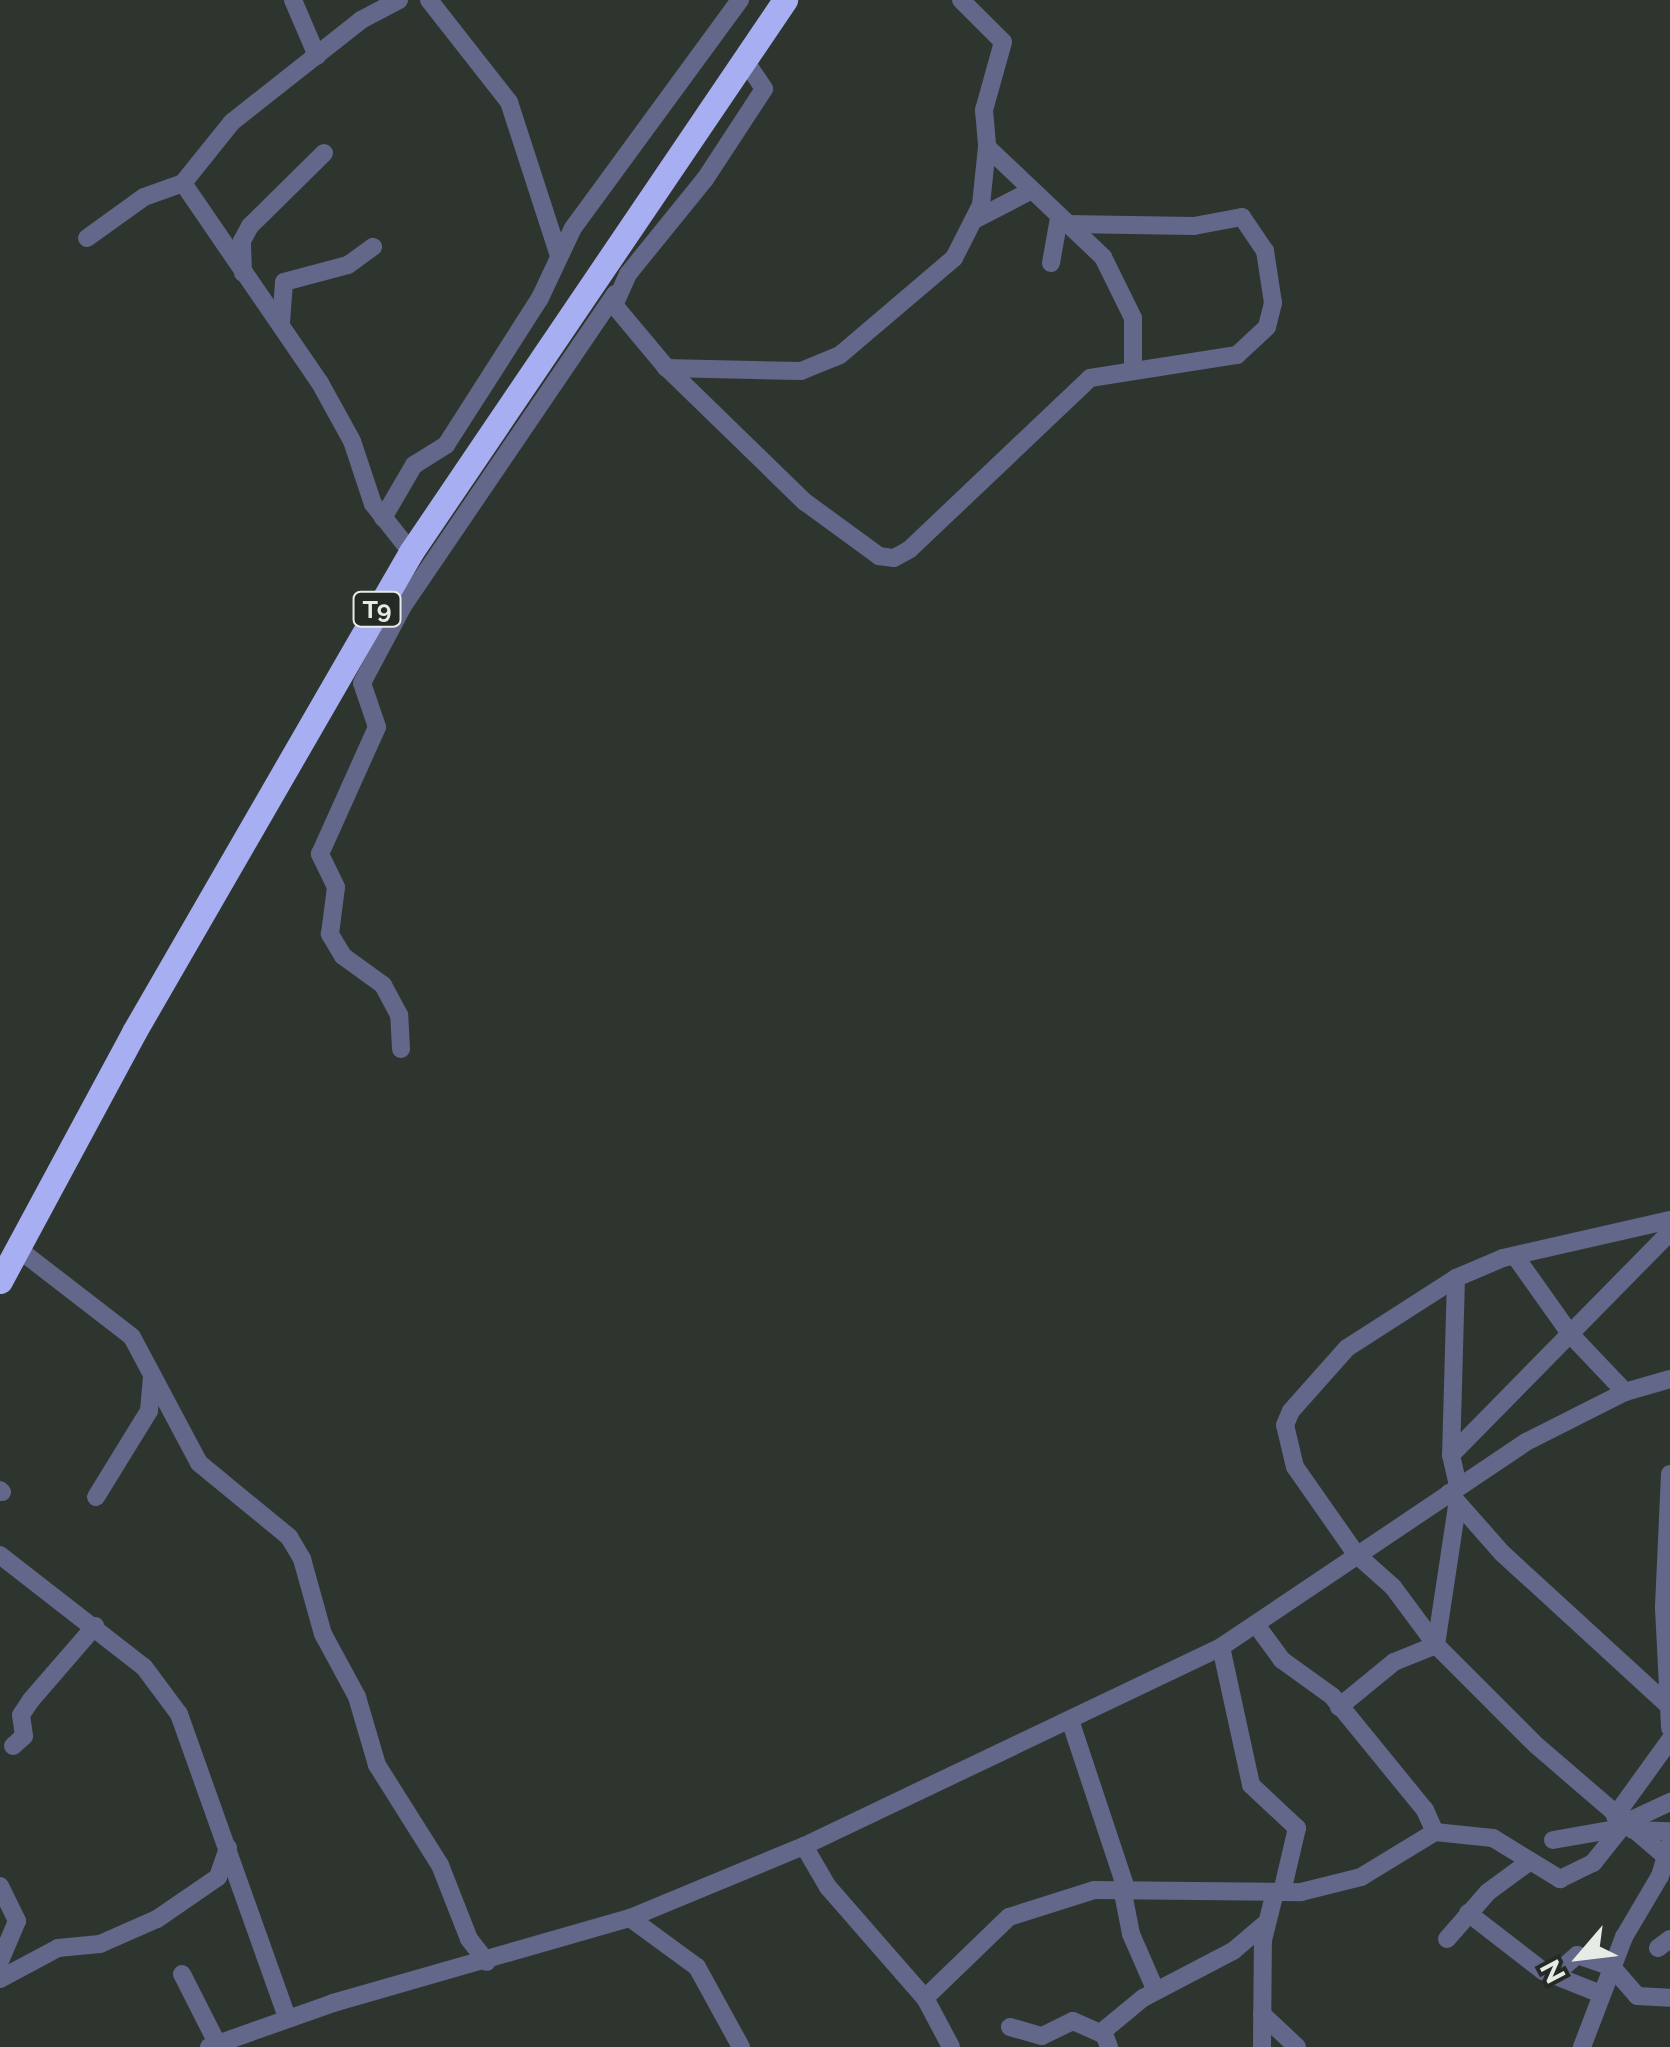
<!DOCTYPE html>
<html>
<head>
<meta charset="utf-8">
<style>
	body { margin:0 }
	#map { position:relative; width:1670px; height:2047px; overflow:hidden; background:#2e352e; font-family:Raleway,sans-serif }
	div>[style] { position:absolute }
	.minor>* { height:18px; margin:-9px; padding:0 9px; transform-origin:9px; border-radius:9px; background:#63678a }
	.highway>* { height:25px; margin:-12.5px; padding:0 12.5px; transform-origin:12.5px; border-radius:12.5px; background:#a8aef2 }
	span { translate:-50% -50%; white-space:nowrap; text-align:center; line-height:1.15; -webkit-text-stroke:9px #242b24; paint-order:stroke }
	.shield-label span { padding:2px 8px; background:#242b24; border:2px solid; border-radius:8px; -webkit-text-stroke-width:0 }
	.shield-label { font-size:25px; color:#e7ebe6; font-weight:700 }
	.north { position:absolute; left:1530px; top:1907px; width:100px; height:100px; -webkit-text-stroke:8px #242b24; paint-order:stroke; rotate:242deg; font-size:28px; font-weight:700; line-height:40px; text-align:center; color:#e7ebe6 }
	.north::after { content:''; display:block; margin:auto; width:35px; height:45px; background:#e7ebe6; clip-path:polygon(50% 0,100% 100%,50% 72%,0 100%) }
</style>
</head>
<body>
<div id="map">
	<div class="minor">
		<i style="left:293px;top:0;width:61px;rotate:66.8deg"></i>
		<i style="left:429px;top:0;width:130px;rotate:51.9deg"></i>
		<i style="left:509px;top:102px;width:159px;rotate:72deg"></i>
		<i style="left:961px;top:0;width:59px;rotate:45deg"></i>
		<i style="left:1003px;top:42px;width:71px;rotate:105.6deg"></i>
		<i style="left:984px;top:110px;width:37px;rotate:85deg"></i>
		<i style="left:987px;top:147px;width:160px;rotate:43.5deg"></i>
		<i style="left:1103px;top:257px;width:68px;rotate:63.8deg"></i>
		<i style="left:1133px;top:318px;width:52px;rotate:90deg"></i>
		<i style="left:744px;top:59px;width:36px;rotate:56deg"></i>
		<i style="left:764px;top:89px;width:108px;rotate:123.2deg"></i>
		<i style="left:705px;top:179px;width:122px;rotate:129deg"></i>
		<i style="left:628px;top:274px;width:34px;rotate:114deg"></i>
		<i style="left:614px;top:305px;width:80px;rotate:50.1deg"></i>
		<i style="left:665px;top:366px;width:195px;rotate:44.2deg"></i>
		<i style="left:805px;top:502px;width:92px;rotate:36.1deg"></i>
		<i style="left:879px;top:556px;width:15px;rotate:8deg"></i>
		<i style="left:894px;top:558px;width:18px;rotate:-29deg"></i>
		<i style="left:910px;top:549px;width:248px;rotate:-43.5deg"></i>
		<i style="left:1090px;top:378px;width:149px;rotate:-8.9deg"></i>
		<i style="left:1237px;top:355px;width:41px;rotate:-43deg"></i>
		<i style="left:1267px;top:327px;width:25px;rotate:-76deg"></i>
		<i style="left:1273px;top:303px;width:53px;rotate:-98.7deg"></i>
		<i style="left:1265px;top:251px;width:41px;rotate:-124.1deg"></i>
		<i style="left:1242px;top:217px;width:49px;rotate:169.4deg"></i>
		<i style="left:1194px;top:226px;width:127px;rotate:-179.1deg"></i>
		<i style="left:183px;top:183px;width:242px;rotate:55.6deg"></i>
		<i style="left:320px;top:383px;width:66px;rotate:61.1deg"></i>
		<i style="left:352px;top:441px;width:66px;rotate:71.6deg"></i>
		<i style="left:373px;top:504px;width:61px;rotate:51.6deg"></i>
		<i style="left:978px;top:218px;width:59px;rotate:-27.4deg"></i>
		<i style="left:87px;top:238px;width:70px;rotate:-35.7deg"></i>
		<i style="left:144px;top:197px;width:41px;rotate:-19.7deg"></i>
		<i style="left:183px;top:183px;width:78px;rotate:-51.2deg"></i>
		<i style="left:232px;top:122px;width:164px;rotate:-38.3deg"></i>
		<i style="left:361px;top:20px;width:43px;rotate:-27.8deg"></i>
		<i style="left:1051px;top:263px;width:46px;rotate:-79.9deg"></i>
		<i style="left:243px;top:273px;width:32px;rotate:-92deg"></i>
		<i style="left:242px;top:241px;width:17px;rotate:-62deg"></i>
		<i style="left:250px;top:226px;width:104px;rotate:-44.6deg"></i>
		<i style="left:281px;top:323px;width:41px;rotate:-85.8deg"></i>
		<i style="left:284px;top:282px;width:66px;rotate:-14.9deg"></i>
		<i style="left:348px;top:265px;width:31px;rotate:-36deg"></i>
		<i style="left:666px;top:368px;width:135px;rotate:1.3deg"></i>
		<i style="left:801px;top:371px;width:42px;rotate:-22.3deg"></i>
		<i style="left:840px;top:355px;width:150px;rotate:-40.4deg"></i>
		<i style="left:954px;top:258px;width:59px;rotate:-63deg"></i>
		<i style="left:981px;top:205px;width:58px;rotate:-84.1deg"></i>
		<i style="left:383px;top:518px;width:61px;rotate:-59.7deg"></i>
		<i style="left:414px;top:465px;width:38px;rotate:-32deg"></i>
		<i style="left:446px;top:445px;width:174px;rotate:-57.4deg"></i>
		<i style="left:540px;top:298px;width:77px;rotate:-64.8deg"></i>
		<i style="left:573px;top:228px;width:283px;rotate:-53.8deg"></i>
		<i style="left:401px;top:1049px;width:34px;rotate:-93deg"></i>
		<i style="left:399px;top:1015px;width:34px;rotate:-118deg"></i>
		<i style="left:383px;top:985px;width:49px;rotate:-144.1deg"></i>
		<i style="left:343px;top:956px;width:26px;rotate:-121deg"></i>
		<i style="left:330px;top:934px;width:47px;rotate:-82.7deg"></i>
		<i style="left:336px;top:887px;width:37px;rotate:-116deg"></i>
		<i style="left:320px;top:854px;width:139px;rotate:-65.8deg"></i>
		<i style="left:377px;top:727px;width:46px;rotate:-108.8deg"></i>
		<i style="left:362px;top:683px;width:87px;rotate:-62deg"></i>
		<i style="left:403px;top:606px;width:377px;rotate:-55.8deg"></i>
		<i style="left:17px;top:1248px;width:145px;rotate:37.7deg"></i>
		<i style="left:132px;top:1337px;width:143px;rotate:62deg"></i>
		<i style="left:199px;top:1463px;width:117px;rotate:39.4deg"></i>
		<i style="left:289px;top:1537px;width:26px;rotate:59deg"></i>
		<i style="left:302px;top:1559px;width:78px;rotate:74.4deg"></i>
		<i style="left:323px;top:1634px;width:72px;rotate:61.6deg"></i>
		<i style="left:357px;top:1697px;width:71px;rotate:73.6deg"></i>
		<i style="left:377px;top:1765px;width:118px;rotate:57.8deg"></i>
		<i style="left:440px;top:1865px;width:79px;rotate:68.6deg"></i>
		<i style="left:469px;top:1939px;width:29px;rotate:52deg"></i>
		<i style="left:1515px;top:1256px;width:97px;rotate:54.7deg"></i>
		<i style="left:1571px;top:1335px;width:79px;rotate:46.5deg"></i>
		<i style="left:1456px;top:1278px;width:177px;rotate:91.6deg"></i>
		<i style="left:1451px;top:1455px;width:32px;rotate:77deg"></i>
		<i style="left:1451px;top:1455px;width:313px;rotate:-45.5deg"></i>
		<i style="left:1670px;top:1474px;width:134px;rotate:92.6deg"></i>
		<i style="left:1664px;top:1608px;width:120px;rotate:87.1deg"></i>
		<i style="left:0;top:1490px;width:3px;rotate:45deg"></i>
		<i style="left:1449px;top:1493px;width:80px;rotate:48.5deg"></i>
		<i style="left:1502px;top:1553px;width:228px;rotate:42.5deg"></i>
		<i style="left:96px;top:1497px;width:101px;rotate:-58.4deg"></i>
		<i style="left:149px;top:1411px;width:34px;rotate:-85deg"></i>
		<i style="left:0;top:1555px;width:182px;rotate:37.9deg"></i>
		<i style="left:144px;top:1667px;width:59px;rotate:53.3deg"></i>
		<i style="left:179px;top:1714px;width:322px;rotate:70.4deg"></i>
		<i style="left:1257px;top:1626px;width:42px;rotate:53.7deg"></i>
		<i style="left:1282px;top:1660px;width:62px;rotate:35.8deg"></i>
		<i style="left:1332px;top:1696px;width:147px;rotate:50.8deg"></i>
		<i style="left:1425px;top:1810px;width:24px;rotate:66deg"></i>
		<i style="left:1221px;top:1647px;width:141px;rotate:77.7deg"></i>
		<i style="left:1251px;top:1785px;width:63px;rotate:43.1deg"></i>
		<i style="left:1297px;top:1828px;width:66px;rotate:103.2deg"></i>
		<i style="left:1339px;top:1707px;width:71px;rotate:-39.3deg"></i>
		<i style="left:1394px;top:1662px;width:45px;rotate:-22deg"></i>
		<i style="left:1436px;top:1645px;width:141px;rotate:-81.4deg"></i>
		<i style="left:1071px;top:1723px;width:174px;rotate:71.6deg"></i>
		<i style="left:13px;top:1746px;width:15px;rotate:-42deg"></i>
		<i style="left:24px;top:1736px;width:21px;rotate:-98deg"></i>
		<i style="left:21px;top:1715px;width:18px;rotate:-56deg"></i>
		<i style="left:31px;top:1700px;width:98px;rotate:-49.1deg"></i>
		<i style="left:1615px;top:1816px;width:94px;rotate:-54.1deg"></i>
		<i style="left:1633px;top:1830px;width:37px;rotate:2deg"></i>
		<i style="left:1553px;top:1840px;width:69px;rotate:-10deg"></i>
		<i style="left:804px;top:1846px;width:48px;rotate:59.7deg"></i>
		<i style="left:828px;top:1887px;width:147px;rotate:48.9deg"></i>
		<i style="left:925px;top:1998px;width:55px;rotate:62deg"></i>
		<i style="left:1665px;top:1856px;width:169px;rotate:-139.3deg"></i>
		<i style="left:1537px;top:1746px;width:143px;rotate:-135deg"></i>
		<i style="left:1436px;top:1645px;width:72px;rotate:-126.6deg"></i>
		<i style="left:1393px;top:1587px;width:50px;rotate:-138.3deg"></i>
		<i style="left:1356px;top:1554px;width:106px;rotate:-125deg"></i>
		<i style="left:1295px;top:1467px;width:43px;rotate:-103.4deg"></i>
		<i style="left:1285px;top:1425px;width:15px;rotate:-67deg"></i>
		<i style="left:1291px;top:1411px;width:84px;rotate:-48.4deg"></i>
		<i style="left:1347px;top:1348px;width:130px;rotate:-32.7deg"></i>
		<i style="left:1456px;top:1278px;width:51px;rotate:-23.1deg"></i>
		<i style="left:1503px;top:1258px;width:171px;rotate:-12.8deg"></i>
		<i style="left:0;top:1886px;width:39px;rotate:64deg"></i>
		<i style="left:17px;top:1921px;width:43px;rotate:113deg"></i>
		<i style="left:1122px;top:1888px;width:47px;rotate:78.9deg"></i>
		<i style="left:1131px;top:1934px;width:60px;rotate:66.4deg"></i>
		<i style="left:1468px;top:1913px;width:95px;rotate:37.7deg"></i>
		<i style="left:1543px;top:1971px;width:62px;rotate:21.6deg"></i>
		<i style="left:630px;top:1918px;width:83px;rotate:36.2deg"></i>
		<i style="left:697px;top:1967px;width:91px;rotate:61.2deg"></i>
		<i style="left:1447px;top:1939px;width:62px;rotate:-48.9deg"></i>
		<i style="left:1488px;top:1892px;width:51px;rotate:-36.2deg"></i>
		<i style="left:1658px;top:1948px;width:15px;rotate:-37deg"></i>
		<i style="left:182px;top:1974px;width:77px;rotate:63.1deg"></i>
		<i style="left:1553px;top:1976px;width:32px;rotate:-41deg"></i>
		<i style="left:1577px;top:1955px;width:37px;rotate:19deg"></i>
		<i style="left:1612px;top:1967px;width:38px;rotate:49deg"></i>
		<i style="left:1637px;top:1996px;width:33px;rotate:3deg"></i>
		<i style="left:0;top:1979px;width:66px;rotate:-28.1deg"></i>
		<i style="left:58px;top:1948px;width:42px;rotate:-5.4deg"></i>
		<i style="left:100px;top:1944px;width:62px;rotate:-23.7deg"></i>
		<i style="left:157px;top:1919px;width:74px;rotate:-34.5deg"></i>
		<i style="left:218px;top:1877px;width:31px;rotate:-71deg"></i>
		<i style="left:925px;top:1998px;width:117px;rotate:-44deg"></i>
		<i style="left:1009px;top:1917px;width:89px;rotate:-17.6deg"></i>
		<i style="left:1094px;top:1890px;width:207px;rotate:0.6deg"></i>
		<i style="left:1301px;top:1892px;width:62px;rotate:-14deg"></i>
		<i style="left:1361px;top:1877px;width:87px;rotate:-31.3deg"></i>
		<i style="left:1435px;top:1832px;width:58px;rotate:5.9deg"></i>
		<i style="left:1493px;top:1838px;width:79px;rotate:31.5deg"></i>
		<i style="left:1560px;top:1879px;width:37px;rotate:-26deg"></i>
		<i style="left:1593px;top:1863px;width:51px;rotate:-51.3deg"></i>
		<i style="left:1625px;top:1823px;width:50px;rotate:-25deg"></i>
		<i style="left:1262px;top:2014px;width:48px;rotate:43.3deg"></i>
		<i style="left:1010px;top:2027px;width:33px;rotate:16deg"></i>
		<i style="left:1042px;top:2036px;width:34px;rotate:-26deg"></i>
		<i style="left:1073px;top:2021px;width:32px;rotate:24deg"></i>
		<i style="left:209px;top:2047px;width:132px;rotate:-19.5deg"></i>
		<i style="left:333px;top:2003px;width:309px;rotate:-16deg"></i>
		<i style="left:630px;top:1918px;width:188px;rotate:-22.5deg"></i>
		<i style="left:804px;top:1846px;width:462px;rotate:-25.5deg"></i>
		<i style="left:1221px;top:1647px;width:367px;rotate:-33.9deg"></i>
		<i style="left:1526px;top:1442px;width:111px;rotate:-26.8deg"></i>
		<i style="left:1625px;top:1392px;width:47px;rotate:-16.1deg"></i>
		<i style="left:1109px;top:2047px;width:17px;rotate:-111deg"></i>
		<i style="left:1103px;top:2031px;width:52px;rotate:-39.5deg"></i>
		<i style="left:1143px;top:1998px;width:102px;rotate:-27.6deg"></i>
		<i style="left:1233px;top:1951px;width:42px;rotate:-40.2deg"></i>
		<i style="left:1262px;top:2047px;width:107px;rotate:-89.5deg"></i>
		<i style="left:1263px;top:1940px;width:49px;rotate:-76deg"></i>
		<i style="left:1582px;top:2047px;width:118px;rotate:-69.1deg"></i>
		<i style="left:1624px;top:1937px;width:71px;rotate:-59.5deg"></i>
		<i style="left:1660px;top:1876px;width:34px;rotate:-73deg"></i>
	</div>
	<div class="highway">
		<i style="left:0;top:1281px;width:283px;rotate:-61.7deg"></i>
		<i style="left:134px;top:1032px;width:554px;rotate:-60.01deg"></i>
		<i style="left:411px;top:552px;width:667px;rotate:-55.88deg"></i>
	</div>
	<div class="shield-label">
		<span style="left:377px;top:609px">T9</span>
	</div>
	<div class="north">N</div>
</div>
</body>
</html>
